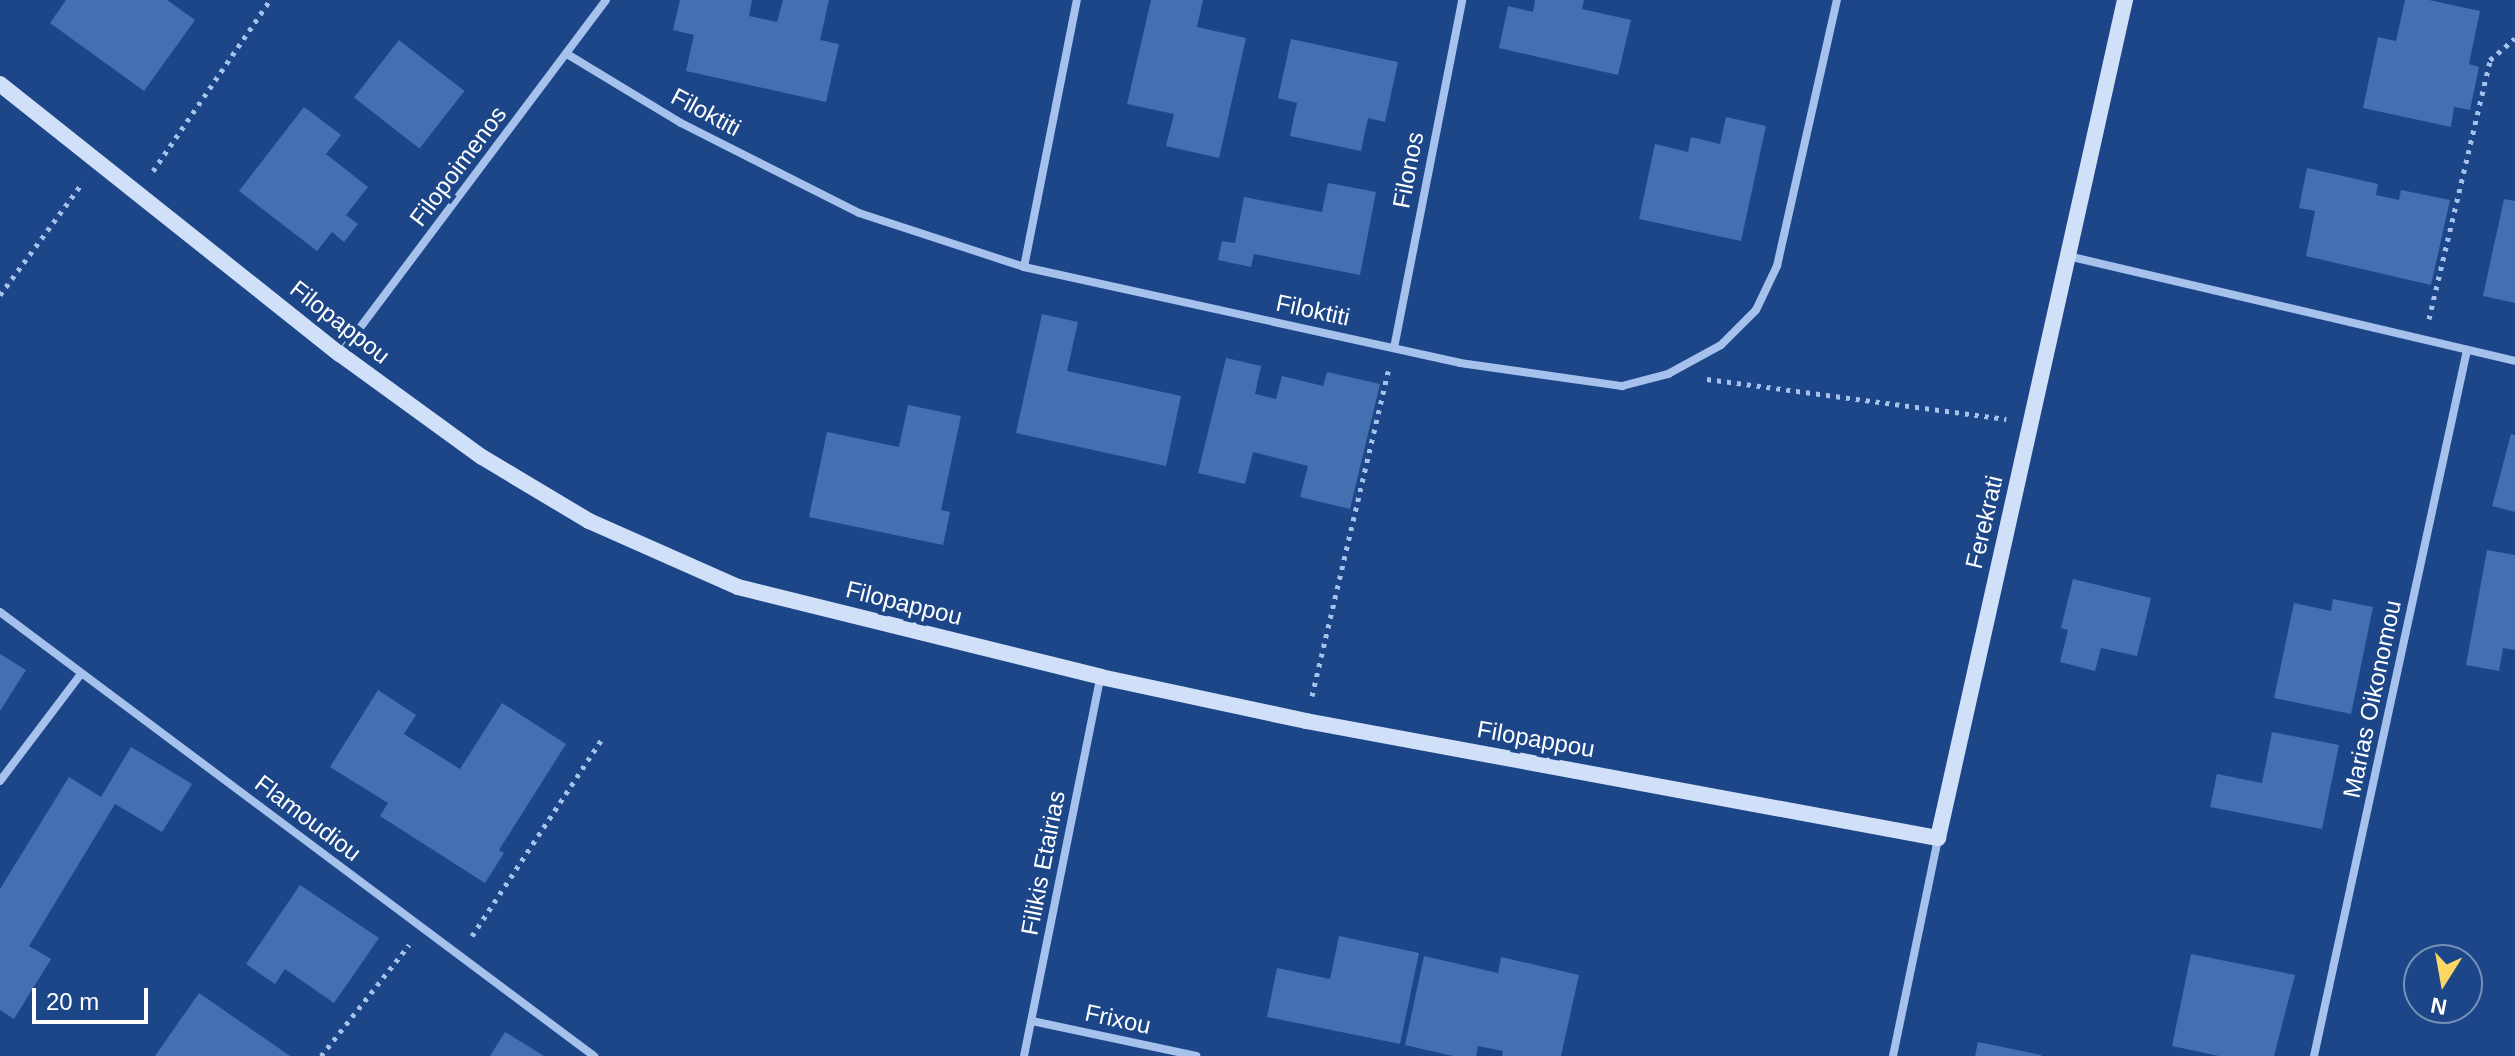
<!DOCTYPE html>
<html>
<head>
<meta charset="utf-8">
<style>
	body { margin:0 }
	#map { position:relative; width:2515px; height:1056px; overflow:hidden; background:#1c4688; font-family:Arial,sans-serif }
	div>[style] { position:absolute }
	.building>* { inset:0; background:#4470b1; transform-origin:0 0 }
	.path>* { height:5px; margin-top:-2.5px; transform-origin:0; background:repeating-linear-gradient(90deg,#a5c1ec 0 4px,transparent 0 10px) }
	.street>* { height:8px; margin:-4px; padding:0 4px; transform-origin:4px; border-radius:4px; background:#a5c1ec }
	.secondary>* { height:16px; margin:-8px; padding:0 8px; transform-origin:8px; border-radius:8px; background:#d1e0f9 }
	span { translate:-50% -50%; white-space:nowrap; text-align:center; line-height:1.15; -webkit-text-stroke:8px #1c4688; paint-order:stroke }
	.street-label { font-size:24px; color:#fff }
	.north { position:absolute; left:2403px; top:944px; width:80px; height:80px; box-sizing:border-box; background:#1c4688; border:2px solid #7790b8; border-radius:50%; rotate:191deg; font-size:22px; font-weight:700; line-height:32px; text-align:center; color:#fff }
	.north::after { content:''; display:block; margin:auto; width:28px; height:36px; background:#fcd763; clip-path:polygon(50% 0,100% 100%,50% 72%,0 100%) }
	.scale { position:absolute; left:32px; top:988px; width:116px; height:36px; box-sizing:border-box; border:4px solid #fff; border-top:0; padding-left:10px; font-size:24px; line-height:28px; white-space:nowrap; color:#fff; -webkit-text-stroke:6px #1c4688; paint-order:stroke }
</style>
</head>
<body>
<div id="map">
	<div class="building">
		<i style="clip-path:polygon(66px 0,167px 0,195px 20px,144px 91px,50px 23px)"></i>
		<i style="clip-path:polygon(680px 0,752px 0,749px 16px,777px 22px,783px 0,829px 0,820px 40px,839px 44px,826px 102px,686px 71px,694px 35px,673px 30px)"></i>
		<i style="clip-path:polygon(1151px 0,1203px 0,1197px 27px,1246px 38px,1219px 158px,1166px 146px,1174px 114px,1127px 104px)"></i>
		<i style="clip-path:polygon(1535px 0,1584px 0,1582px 9px,1631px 20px,1618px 75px,1499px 48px,1508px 6px,1533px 12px)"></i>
		<i style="clip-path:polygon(2405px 0,2429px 0,2480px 11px,2469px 64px,2479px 67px,2470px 110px,2454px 107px,2451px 127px,2363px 108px,2378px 37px,2396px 41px)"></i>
		<i style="clip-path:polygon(1291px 39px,1398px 62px,1385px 122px,1368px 118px,1361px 151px,1290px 136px,1297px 103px,1278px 98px)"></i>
		<i style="left:399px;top:40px;width:83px;height:73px;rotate:38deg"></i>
		<i style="clip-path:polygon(304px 107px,341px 135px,326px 154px,368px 187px,346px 215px,358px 224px,344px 242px,332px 232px,317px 251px,239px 191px)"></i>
		<i style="clip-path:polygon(1726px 117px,1766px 126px,1741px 241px,1639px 219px,1655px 144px,1688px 152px,1691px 137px,1720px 144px)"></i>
		<i style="clip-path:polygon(2307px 168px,2378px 184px,2376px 195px,2399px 200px,2401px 190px,2450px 200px,2431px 285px,2306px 256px,2315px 211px,2299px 208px)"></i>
		<i style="clip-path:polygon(1328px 183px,1376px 192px,1360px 275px,1254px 254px,1251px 267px,1218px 260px,1222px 241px,1235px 243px,1244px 197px,1322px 212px)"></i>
		<i style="clip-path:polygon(2504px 199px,2515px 201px,2515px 303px,2483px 296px)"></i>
		<i style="clip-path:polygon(1042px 314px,1078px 322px,1067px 371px,1181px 396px,1166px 466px,1016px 433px)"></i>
		<i style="clip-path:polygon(1226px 358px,1261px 366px,1255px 394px,1276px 399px,1282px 376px,1323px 386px,1327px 372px,1380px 384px,1350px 509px,1300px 497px,1308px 466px,1253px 452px,1245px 484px,1198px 473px)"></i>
		<i style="clip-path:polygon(908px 405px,961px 416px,941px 510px,950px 512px,943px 545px,809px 517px,827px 432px,899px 447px)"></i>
		<i style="clip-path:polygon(2511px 434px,2515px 435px,2515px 512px,2492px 506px)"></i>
		<i style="clip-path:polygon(2487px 550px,2515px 555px,2515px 650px,2503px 648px,2499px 671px,2466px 665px)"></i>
		<i style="clip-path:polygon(2073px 579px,2151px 598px,2137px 656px,2101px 648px,2095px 671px,2060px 662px,2068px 630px,2061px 628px)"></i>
		<i style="clip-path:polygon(2333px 599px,2373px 607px,2351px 714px,2274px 698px,2294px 603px,2331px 611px)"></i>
		<i style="clip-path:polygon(0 654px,26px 670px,0 711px)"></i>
		<i style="clip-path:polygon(378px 690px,416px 715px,404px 734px,460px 769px,502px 703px,566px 744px,499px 850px,504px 853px,485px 883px,380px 816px,388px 803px,330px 767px)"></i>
		<i style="clip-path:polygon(2272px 732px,2339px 745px,2322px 829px,2210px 807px,2217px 774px,2262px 783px)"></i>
		<i style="clip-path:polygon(131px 747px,192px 784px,162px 832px,115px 804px,29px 946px,51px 959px,14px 1019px,0 1010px,0 889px,69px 777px,101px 797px)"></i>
		<i style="clip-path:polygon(300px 885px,379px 938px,334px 1003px,285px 969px,275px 984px,246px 964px)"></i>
		<i style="clip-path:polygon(1339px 936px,1419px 953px,1400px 1044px,1267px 1017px,1277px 968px,1330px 979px)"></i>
		<i style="clip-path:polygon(2191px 954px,2295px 975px,2274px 1056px,2219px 1056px,2172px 1046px)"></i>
		<i style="clip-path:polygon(1424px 956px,1498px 973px,1501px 957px,1579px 975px,1561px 1056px,1502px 1056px,1503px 1051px,1478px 1046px,1476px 1056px,1453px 1056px,1405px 1045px)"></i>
		<i style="clip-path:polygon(199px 993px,290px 1056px,155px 1056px)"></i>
		<i style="clip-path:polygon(505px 1032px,544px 1056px,490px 1056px)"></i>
		<i style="clip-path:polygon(1978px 1042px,2041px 1055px,2041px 1056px,1975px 1056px)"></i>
	</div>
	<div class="path">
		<i style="left:153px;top:171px;width:207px;rotate:-55.6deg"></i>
		<i style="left:0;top:295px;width:140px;rotate:-53.7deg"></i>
		<i style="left:2429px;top:319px;width:266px;rotate:-76.7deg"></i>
		<i style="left:2490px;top:60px;width:33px;rotate:-41deg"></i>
		<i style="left:1707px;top:379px;width:302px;rotate:7.6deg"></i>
		<i style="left:1312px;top:696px;width:334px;rotate:-76.8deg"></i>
		<i style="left:472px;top:936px;width:235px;rotate:-56.6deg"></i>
		<i style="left:321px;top:1056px;width:142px;rotate:-51.6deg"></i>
	</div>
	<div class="street">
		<i style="left:567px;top:54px;width:133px;rotate:31.2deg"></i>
		<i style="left:681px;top:123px;width:199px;rotate:26.8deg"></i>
		<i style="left:859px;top:213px;width:174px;rotate:18.1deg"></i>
		<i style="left:1024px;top:267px;width:446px;rotate:12.4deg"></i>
		<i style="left:1460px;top:363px;width:164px;rotate:8.1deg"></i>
		<i style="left:1622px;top:386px;width:48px;rotate:-14.6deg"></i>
		<i style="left:1668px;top:374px;width:60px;rotate:-28.7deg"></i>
		<i style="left:1721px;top:345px;width:49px;rotate:-45deg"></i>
		<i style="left:1756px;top:310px;width:49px;rotate:-64.5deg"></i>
		<i style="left:1777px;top:266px;width:273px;rotate:-77.3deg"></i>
		<i style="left:2068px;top:256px;width:459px;rotate:13.2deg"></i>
		<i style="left:1024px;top:267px;width:272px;rotate:-78.8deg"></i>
		<i style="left:1394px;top:348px;width:355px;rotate:-78.9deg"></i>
		<i style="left:341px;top:353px;width:441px;rotate:-53.1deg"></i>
		<i style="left:0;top:612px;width:742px;rotate:36.78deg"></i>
		<i style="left:0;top:781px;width:134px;rotate:-52.9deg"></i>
		<i style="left:1032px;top:1021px;width:168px;rotate:12deg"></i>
		<i style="left:1024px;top:1056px;width:386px;rotate:-78.6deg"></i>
		<i style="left:1893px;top:1056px;width:222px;rotate:-78.3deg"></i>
		<i style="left:2314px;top:1056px;width:722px;rotate:-77.77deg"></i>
	</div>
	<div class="secondary">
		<i style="left:0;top:84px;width:434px;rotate:38.5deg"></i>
		<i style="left:340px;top:354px;width:175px;rotate:36deg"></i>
		<i style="left:482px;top:457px;width:125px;rotate:30.9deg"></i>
		<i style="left:589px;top:521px;width:163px;rotate:23.9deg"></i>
		<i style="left:738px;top:587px;width:374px;rotate:13.9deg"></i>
		<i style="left:1101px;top:677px;width:210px;rotate:12.1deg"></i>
		<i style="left:1306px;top:721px;width:643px;rotate:10.49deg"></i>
		<i style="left:1938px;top:838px;width:859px;rotate:-77.42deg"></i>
	</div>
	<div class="street-label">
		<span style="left:706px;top:112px;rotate:28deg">Filoktiti</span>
		<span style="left:458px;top:166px;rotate:-53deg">Filopoimenos</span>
		<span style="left:1408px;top:170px;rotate:-79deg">Filonos</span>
		<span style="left:1313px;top:310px;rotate:12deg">Filoktiti</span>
		<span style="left:340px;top:322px;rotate:38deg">Filopappou</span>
		<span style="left:1984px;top:522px;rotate:-77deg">Ferekrati</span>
		<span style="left:904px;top:603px;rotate:14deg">Filopappou</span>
		<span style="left:2372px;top:699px;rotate:-78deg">Marias Oikonomou</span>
		<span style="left:1536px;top:739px;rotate:10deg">Filopappou</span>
		<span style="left:308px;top:818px;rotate:37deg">Flamoudiou</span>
		<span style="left:1043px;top:863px;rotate:-79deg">Filikis Etairias</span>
		<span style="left:1118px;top:1019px;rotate:12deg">Frixou</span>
	</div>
	<div class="north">N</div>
	<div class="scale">20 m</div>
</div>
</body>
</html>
